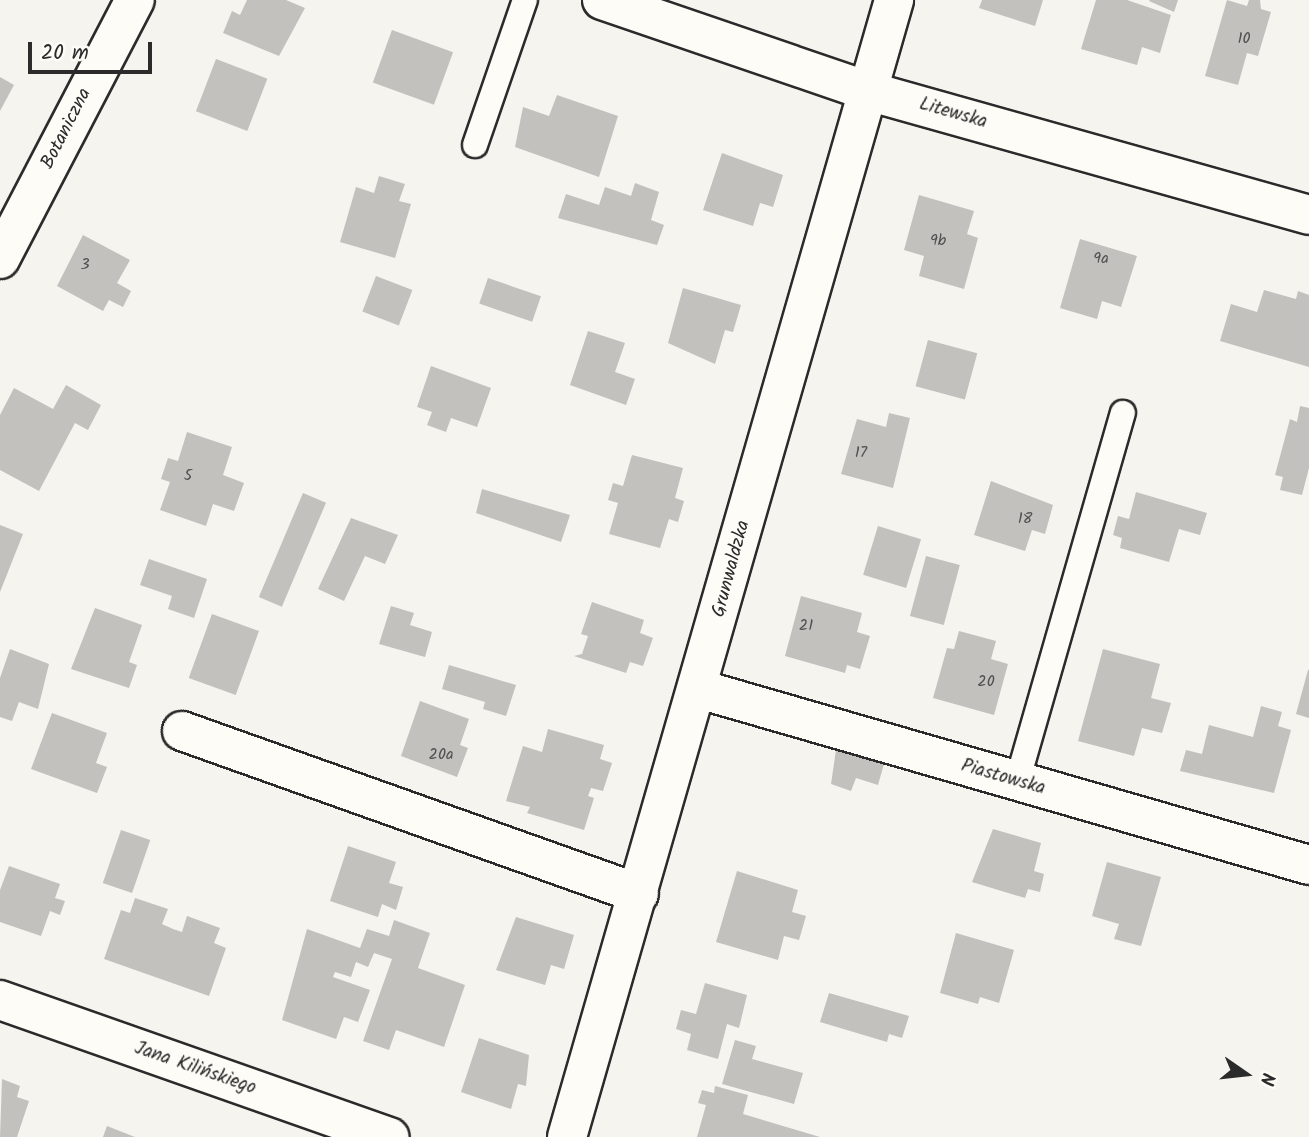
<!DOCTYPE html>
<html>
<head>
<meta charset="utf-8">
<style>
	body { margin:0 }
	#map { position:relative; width:1309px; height:1137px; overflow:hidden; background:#f5f4ef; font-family:Kalam,sans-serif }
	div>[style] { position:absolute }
	.building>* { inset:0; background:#c2c1be; transform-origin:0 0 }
	.roads { filter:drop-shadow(2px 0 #2b2b2b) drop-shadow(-2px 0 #2b2b2b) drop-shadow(0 2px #2b2b2b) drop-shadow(0 -2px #2b2b2b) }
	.lane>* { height:24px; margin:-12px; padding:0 12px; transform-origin:12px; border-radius:12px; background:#fdfcf7 }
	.street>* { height:38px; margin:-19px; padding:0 19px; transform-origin:19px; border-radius:19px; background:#fdfcf7 }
	.secondary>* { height:38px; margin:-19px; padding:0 19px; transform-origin:19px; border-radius:19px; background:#fdfcf7 }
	span { translate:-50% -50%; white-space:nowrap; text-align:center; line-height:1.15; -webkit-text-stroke:6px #fdfcf7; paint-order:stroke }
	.number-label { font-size:16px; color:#515050 }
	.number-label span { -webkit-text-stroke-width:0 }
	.street-label { font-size:19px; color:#2b2b2b }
	.north { position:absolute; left:1211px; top:1039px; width:70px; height:70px; -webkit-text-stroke:5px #fdfcf7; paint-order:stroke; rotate:104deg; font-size:19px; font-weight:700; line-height:28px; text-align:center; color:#2b2b2b }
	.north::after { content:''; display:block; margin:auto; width:24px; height:32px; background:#2b2b2b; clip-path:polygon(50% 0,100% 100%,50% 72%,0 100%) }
	.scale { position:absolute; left:28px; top:42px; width:124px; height:32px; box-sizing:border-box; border:4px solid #2b2b2b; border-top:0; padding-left:9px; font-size:21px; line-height:24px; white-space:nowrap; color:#2b2b2b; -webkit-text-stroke:5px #fdfcf7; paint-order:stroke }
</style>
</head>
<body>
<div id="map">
	<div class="building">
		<i style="clip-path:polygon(247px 0,286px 0,305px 8px,279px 56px,223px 33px,232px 11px,240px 15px)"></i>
		<i style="clip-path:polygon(982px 0,1043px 0,1035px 26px,979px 8px)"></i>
		<i style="clip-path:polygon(1096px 0,1127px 0,1171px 15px,1160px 53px,1142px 47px,1137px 65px,1081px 49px)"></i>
		<i style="clip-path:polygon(1178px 0,1174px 12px,1149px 1px,1150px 0)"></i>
		<i style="clip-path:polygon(1227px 0,1247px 6px,1249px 0,1260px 0,1261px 9px,1271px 12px,1258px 56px,1247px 53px,1238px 85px,1205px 76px)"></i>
		<i style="left:392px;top:30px;width:65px;height:56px;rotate:20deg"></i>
		<i style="left:216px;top:59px;width:55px;height:56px;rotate:21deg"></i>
		<i style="clip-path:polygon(0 77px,14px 85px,0 111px)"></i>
		<i style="clip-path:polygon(557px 95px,618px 116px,599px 177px,515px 147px,523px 107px,549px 116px)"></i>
		<i style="clip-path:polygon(722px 153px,783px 175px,773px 207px,760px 203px,753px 226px,703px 210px)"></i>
		<i style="clip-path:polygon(379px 176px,405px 184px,399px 201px,411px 204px,395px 258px,340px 242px,356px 187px,374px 193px)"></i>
		<i style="clip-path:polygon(635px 183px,659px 192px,651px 220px,664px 225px,657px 245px,558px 218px,566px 194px,599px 205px,605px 187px,631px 196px)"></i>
		<i style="clip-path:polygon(919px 195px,974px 211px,967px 234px,978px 238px,964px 289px,919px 276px,924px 256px,904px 250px)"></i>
		<i style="clip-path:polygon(83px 235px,130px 260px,117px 283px,131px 291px,123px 307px,109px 300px,103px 311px,57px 286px)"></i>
		<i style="clip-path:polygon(1080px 239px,1137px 256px,1121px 307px,1102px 301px,1097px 319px,1060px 308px)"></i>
		<i style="left:376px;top:276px;width:39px;height:38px;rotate:21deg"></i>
		<i style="left:488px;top:278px;width:56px;height:27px;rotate:19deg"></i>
		<i style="clip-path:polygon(683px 288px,741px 305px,733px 332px,725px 330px,715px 364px,668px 343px)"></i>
		<i style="clip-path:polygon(1264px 290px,1296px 299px,1298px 291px,1309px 295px,1309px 367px,1220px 341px,1231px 304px,1257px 312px)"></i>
		<i style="clip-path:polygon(588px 331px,625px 343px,615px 372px,635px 379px,626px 405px,570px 385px)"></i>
		<i style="left:928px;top:340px;width:51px;height:48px;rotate:15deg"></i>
		<i style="clip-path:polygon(431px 366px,491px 388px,477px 427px,451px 418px,446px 432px,427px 425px,432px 412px,417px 407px)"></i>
		<i style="clip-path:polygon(66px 385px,101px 405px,88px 430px,75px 423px,39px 491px,0 470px,0 415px,14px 388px,53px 409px)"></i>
		<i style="clip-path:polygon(1300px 406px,1309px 408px,1309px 468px,1302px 495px,1280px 490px,1283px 477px,1275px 475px,1290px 419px,1297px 422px)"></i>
		<i style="clip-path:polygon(889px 413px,910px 418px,893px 488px,841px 474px,857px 419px,886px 427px)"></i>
		<i style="clip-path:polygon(187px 432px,232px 447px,223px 475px,244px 483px,234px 511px,213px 504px,206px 526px,160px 510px,170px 482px,161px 479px,168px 458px,178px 461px)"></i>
		<i style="clip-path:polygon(632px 455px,683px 468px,675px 498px,684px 501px,678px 522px,669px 519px,660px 548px,609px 534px,618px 503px,608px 500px,613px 483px,623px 486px)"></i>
		<i style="clip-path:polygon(991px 481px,1053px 505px,1045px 534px,1032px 530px,1025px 551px,974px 535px)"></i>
		<i style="clip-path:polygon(482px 489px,570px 515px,561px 542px,476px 513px)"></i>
		<i style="clip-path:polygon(1136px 492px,1207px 513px,1200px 535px,1179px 529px,1169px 562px,1120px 548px,1122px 538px,1113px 535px,1118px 516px,1129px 519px)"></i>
		<i style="left:303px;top:493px;width:25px;height:113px;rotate:23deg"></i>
		<i style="clip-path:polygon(351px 518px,398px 535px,385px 564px,365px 556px,344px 601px,318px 589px)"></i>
		<i style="clip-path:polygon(0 525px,23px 534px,0 592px)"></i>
		<i style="left:878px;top:526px;width:45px;height:51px;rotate:17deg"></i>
		<i style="left:926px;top:556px;width:35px;height:62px;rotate:15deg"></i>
		<i style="clip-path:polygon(149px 559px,207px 579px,194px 618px,168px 609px,172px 596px,140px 585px)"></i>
		<i style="clip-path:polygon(801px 596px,862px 613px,857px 632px,870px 636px,860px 669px,847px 665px,845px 673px,785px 656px)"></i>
		<i style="clip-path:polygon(592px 602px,644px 620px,640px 633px,653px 638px,643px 666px,630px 662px,626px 673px,574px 656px,582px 654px,588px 636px,581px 634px)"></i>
		<i style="clip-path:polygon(391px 606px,414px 613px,410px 625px,432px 632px,425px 657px,379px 644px)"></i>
		<i style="clip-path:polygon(95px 608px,142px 625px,129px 662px,137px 665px,129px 688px,71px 669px)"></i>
		<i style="left:212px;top:614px;width:50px;height:68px;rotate:20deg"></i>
		<i style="clip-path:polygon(959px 631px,996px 641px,991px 659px,1008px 664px,994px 715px,933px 698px,947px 648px,954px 649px)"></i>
		<i style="clip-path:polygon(10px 649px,49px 664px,38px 709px,19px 702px,12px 721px,0 717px,0 678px)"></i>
		<i style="clip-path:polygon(1103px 649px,1160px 664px,1151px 698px,1171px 703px,1162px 733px,1142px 728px,1134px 756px,1078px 741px)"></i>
		<i style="clip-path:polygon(449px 665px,516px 685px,506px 716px,483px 709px,485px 702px,442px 689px)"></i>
		<i style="clip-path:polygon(1308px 670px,1309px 670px,1309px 718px,1296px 714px)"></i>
		<i style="clip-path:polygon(420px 701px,469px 719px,460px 745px,468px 748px,457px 777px,401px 756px)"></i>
		<i style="clip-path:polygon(1261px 706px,1282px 712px,1278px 726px,1291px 730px,1274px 793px,1180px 771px,1186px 750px,1202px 754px,1209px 725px,1253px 737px)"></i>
		<i style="clip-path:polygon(52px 713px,107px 733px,96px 763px,107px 767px,97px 793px,31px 769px)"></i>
		<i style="clip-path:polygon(548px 729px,604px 745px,600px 759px,612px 763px,603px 791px,591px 788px,588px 796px,594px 798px,584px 830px,527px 813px,530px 807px,506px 801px,523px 746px,542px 752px)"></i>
		<i style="clip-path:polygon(836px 750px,884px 764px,878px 785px,856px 778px,851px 791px,831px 784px)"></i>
		<i style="clip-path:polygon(993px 829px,1041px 843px,1034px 871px,1044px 874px,1040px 892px,1028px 889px,1025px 898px,972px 882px)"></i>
		<i style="left:121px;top:830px;width:31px;height:56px;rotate:19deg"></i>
		<i style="clip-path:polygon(348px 846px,396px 862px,389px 883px,403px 887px,396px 910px,382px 904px,378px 917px,330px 901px)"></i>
		<i style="clip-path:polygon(1107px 862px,1161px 877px,1141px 946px,1114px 939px,1119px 924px,1092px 916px)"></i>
		<i style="clip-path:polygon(9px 866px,60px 884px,55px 898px,65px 901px,60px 915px,50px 911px,41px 936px,0 922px,0 890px)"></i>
		<i style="clip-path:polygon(737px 871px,798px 890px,792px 912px,806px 916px,799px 940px,784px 936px,778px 960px,716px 942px)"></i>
		<i style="clip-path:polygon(135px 898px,168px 909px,162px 924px,173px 929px,182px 932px,187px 916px,220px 928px,214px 943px,226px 948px,209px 996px,104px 959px,121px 910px,130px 913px)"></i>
		<i style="clip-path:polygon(516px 917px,574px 935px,564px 969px,551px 965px,545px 985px,496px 970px)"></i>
		<i style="clip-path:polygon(394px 920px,430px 933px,418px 968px,465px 985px,444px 1047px,396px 1030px,389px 1050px,363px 1041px,392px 959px,374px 953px,368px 967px,356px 962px,351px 977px,335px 972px,333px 977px,370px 990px,358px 1022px,344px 1017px,336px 1039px,282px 1020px,307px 929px,360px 948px,367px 929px,389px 936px)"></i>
		<i style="clip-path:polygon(956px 933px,1014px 950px,999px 1003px,980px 997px,978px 1004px,940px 993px)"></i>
		<i style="clip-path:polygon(705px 983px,747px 995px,739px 1028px,727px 1024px,718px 1059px,687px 1050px,691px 1034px,676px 1029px,681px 1010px,696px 1014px)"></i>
		<i style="clip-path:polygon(829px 993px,909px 1016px,902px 1038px,889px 1034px,887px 1042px,820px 1022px)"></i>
		<i style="clip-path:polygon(479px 1038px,529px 1055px,526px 1086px,518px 1084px,511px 1109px,461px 1092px)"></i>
		<i style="clip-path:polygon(735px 1040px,756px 1046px,752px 1059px,803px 1073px,794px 1104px,722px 1084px)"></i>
		<i style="clip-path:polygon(2px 1079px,20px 1086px,17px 1097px,29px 1101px,17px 1137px,0 1137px)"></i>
		<i style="clip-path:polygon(715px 1086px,748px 1095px,743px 1114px,820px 1137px,697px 1137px,706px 1105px,698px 1103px,702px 1090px,714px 1093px)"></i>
		<i style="clip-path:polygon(107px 1126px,135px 1137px,103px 1137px)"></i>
	</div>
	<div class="roads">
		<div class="lane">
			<i style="left:475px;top:145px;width:153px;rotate:-71deg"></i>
			<i style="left:1017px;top:782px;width:384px;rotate:-74deg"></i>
		</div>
		<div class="street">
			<i style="left:0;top:259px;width:292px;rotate:-62.5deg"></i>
			<i style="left:699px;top:689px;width:635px;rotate:16.09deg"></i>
			<i style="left:182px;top:731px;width:485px;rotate:19.6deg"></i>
			<i style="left:0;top:1000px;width:413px;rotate:19.4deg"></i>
			<i style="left:567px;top:1137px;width:1183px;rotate:-73.95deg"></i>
		</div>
		<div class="secondary">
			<i style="left:602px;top:0;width:281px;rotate:18.9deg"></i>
			<i style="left:868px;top:91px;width:458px;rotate:15.7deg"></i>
		</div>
	</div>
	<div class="number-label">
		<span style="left:1244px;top:39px">10</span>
		<span style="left:938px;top:241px">9b</span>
		<span style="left:1101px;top:259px">9a</span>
		<span style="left:85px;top:265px">3</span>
		<span style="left:861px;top:453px">17</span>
		<span style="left:188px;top:476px">5</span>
		<span style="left:1025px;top:519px">18</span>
		<span style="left:806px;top:626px">21</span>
		<span style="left:986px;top:682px">20</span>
		<span style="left:441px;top:755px">20a</span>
	</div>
	<div class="street-label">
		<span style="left:953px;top:114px;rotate:16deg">Litewska</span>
		<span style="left:67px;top:129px;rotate:-63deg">Botaniczna</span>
		<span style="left:732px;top:569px;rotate:-75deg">Grunwaldzka</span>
		<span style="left:1003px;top:778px;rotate:16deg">Piastowska</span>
		<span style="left:195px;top:1069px;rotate:19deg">Jana Kilińskiego</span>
	</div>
	<div class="north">N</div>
	<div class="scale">20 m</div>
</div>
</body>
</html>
